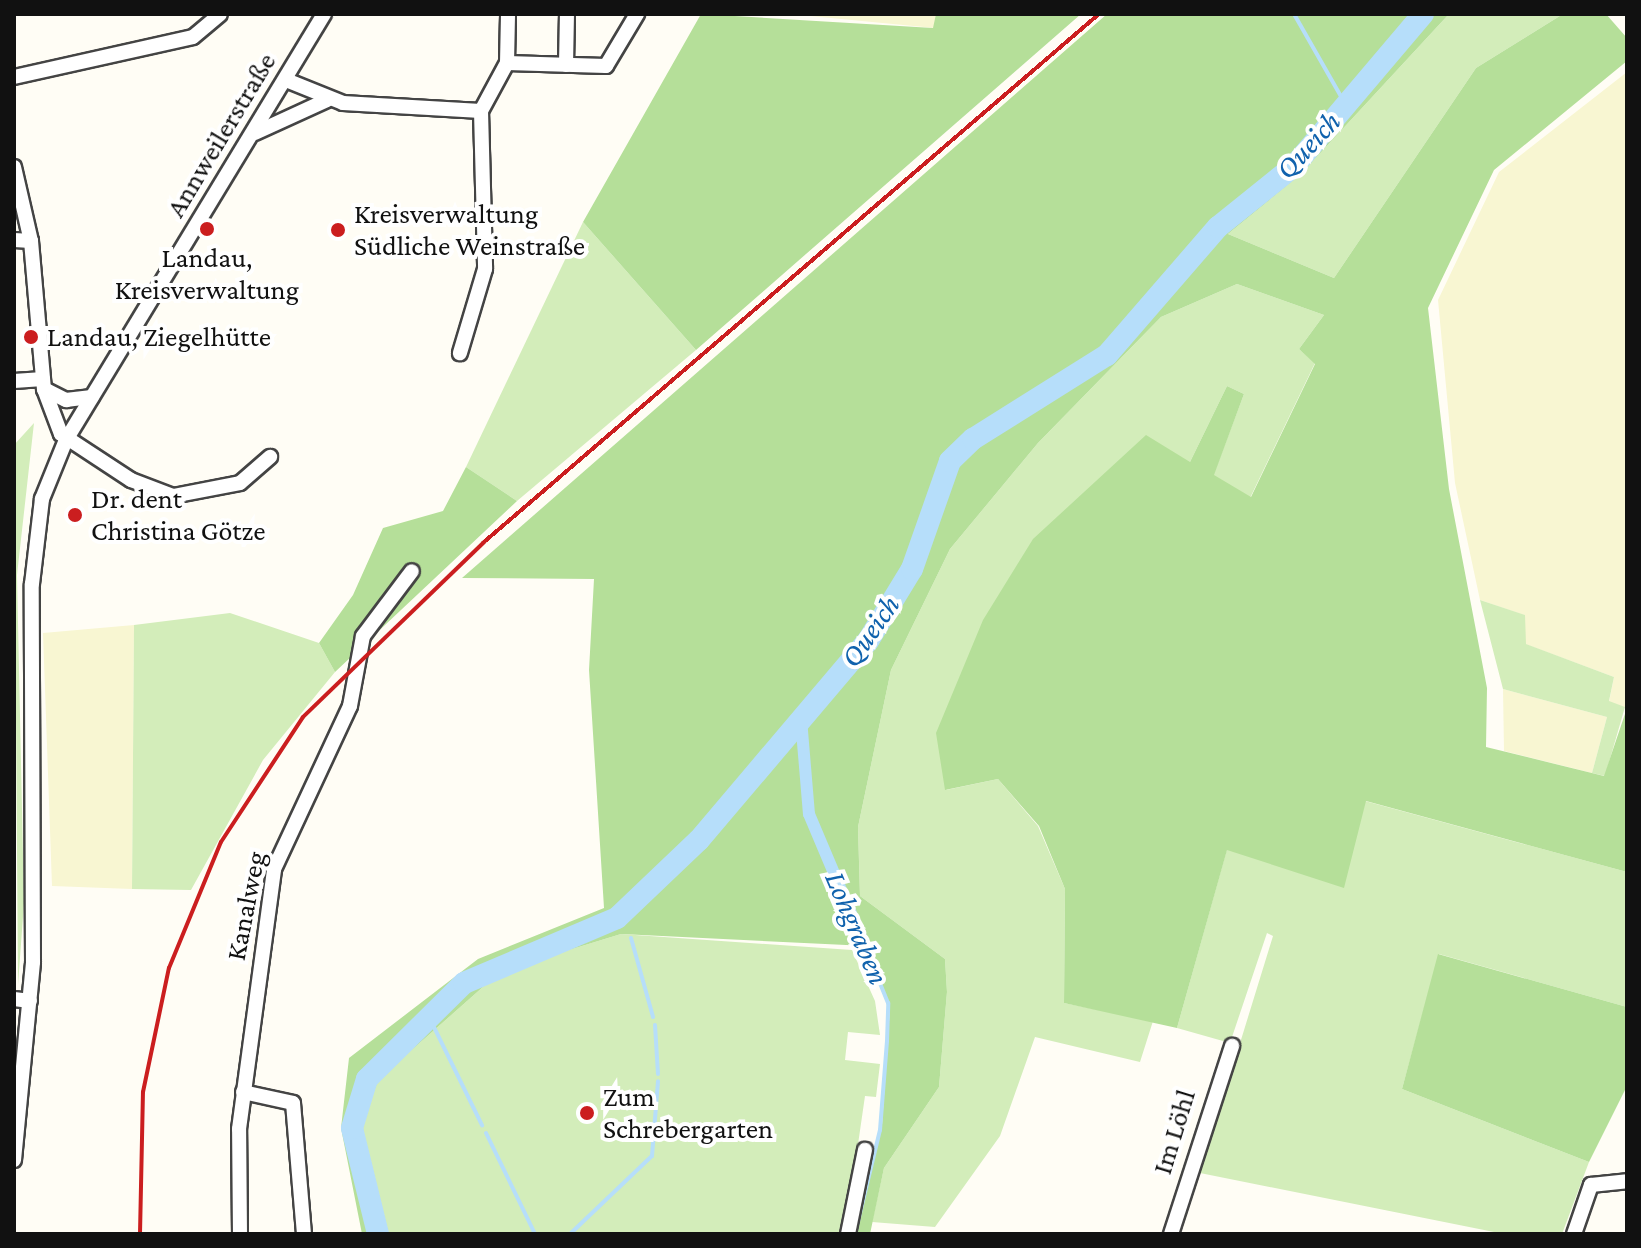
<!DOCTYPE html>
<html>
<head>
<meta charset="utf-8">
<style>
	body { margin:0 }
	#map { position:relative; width:1641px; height:1248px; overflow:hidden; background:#fffdf5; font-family:"Crimson Pro",serif }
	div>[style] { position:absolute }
	.farmland>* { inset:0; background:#f8f6d2 }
	.green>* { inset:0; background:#d3edba }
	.forest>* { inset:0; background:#b5df99 }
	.stream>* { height:4px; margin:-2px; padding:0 2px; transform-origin:2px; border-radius:2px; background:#b6defa }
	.canal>* { height:12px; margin:-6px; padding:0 6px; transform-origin:6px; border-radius:6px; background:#b6defa }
	.river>* { height:22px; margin:-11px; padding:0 11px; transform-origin:11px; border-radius:11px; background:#b6defa }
	.roads { filter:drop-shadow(2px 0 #444) drop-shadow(-2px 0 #444) drop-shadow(0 2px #444) drop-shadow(0 -2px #444) }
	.minor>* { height:14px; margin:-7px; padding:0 7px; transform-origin:7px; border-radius:7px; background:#fff }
	.rail>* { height:4px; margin:-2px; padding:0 2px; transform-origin:2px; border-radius:2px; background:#cb1e1f }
	.dots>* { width:22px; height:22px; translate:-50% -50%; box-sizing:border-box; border:4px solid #fff; border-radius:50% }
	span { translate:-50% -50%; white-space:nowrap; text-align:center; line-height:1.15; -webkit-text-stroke:8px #fff; paint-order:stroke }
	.street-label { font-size:28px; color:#111 }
	.poi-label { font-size:28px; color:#111 }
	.left { translate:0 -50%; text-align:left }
	.water-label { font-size:30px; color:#1062ad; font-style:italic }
	.frame { position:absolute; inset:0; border:16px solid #111; pointer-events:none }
</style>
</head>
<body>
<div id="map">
	<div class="farmland">
		<i style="clip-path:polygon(790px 14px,936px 14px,934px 28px)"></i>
		<i style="clip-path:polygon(1627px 72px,1627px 708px,1609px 702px,1614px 677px,1525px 644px,1524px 615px,1480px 600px,1455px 483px,1438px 300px,1499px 172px)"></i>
		<i style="clip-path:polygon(134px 625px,132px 889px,52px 886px,43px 633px)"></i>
		<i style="clip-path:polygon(1503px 689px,1607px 717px,1592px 773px,1504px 751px)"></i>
	</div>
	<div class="green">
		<i style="clip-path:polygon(1449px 14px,1563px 14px,1476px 68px,1334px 278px,1228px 234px,1300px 175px)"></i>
		<i style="clip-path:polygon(583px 222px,696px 350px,517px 501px,466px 467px)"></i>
		<i style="clip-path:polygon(1237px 284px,1324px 315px,1299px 349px,1315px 363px,1250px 498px,1213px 476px,1244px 394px,1227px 386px,1190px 462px,946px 790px,998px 779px,1038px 826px,1065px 889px,1064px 1003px,1153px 1021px,1140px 1062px,1035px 1037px,1000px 1136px,935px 1227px,872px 1222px,884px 1168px,939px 1087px,947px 992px,945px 959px,860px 896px,858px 827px,891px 670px,950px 549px,1038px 443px,1161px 317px)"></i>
		<i style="clip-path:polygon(34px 423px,17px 575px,24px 903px,18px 985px,14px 445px)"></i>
		<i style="clip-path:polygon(1480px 600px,1525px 615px,1526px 644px,1614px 677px,1609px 701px,1625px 707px,1605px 776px,1592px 773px,1607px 717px,1503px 689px)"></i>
		<i style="clip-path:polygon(230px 613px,319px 643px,335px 672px,263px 760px,191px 890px,132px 889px,134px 625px)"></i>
		<i style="clip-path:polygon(1365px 801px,1627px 872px,1627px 1007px,1439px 954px,1402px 1089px,1589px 1162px,1562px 1234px,1504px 1234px,1200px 1173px,1273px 936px,1267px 933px,1230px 1043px,1177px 1028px,1227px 849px)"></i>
		<i style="clip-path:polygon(621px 934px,852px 950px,875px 1001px,880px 1035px,848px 1032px,845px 1060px,880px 1064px,876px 1097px,865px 1096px,845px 1234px,389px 1234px,362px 1124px,379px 1079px,501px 971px)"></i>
	</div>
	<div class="forest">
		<i style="clip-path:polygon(701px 14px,933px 28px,936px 14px,1081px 14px,696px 350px,583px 222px)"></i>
		<i style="clip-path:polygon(1107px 14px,1449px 14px,1300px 175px,1228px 234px,1334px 278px,1476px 68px,1563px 14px,1606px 14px,1627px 38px,1627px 61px,1494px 170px,1428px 308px,1449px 489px,1487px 688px,1486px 747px,1604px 776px,1627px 708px,1627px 872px,1366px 801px,1344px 888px,1227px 850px,1177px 1028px,1064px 1003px,1065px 889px,1039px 826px,998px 779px,945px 790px,936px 733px,983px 620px,1033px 539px,1146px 435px,1190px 462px,1227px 386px,1244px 394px,1214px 475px,1251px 497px,1315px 364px,1299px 349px,1324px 315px,1237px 284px,1161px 317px,1038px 443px,950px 549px,891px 670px,858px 827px,860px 896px,945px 959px,947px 992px,939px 1087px,884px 1168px,870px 1234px,856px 1234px,882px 1125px,890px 1007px,867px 946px,621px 934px,501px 971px,379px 1079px,362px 1124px,389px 1234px,362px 1234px,341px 1128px,349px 1058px,478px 959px,604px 908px,589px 670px,594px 579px,462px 578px)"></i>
		<i style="clip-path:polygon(466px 467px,517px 501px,335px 672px,319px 643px,353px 595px,383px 528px,443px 511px)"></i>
		<i style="clip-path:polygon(1438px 954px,1627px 1007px,1627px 1086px,1589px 1162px,1402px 1089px)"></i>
	</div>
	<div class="stream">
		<i style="left:1294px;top:14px;width:105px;rotate:60.3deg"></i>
		<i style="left:631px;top:938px;width:82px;rotate:74.4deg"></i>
		<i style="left:428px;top:1015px;width:123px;rotate:63.9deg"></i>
		<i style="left:655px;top:1025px;width:49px;rotate:86.5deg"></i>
		<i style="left:486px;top:1133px;width:112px;rotate:64.1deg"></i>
		<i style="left:570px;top:1234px;width:113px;rotate:-43.6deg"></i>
		<i style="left:652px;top:1156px;width:75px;rotate:-85.4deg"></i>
		<i style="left:855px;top:1234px;width:107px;rotate:-76.5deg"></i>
		<i style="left:880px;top:1130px;width:89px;rotate:-85.5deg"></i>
		<i style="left:887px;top:1041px;width:38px;rotate:-88deg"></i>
		<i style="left:888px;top:1003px;width:64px;rotate:-112.1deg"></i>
	</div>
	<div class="canal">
		<i style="left:801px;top:719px;width:95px;rotate:85.2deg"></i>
		<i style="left:809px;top:814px;width:141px;rotate:67.1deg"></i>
	</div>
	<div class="river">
		<i style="left:378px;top:1234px;width:109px;rotate:-103.8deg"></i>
		<i style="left:352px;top:1128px;width:51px;rotate:-73deg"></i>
		<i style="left:367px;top:1079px;width:136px;rotate:-44.7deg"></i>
		<i style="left:464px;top:983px;width:166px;rotate:-23deg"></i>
		<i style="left:617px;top:918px;width:113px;rotate:-43.6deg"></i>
		<i style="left:699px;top:840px;width:261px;rotate:-49.7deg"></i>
		<i style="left:868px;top:641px;width:84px;rotate:-58.6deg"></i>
		<i style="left:912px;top:569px;width:114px;rotate:-70.6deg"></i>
		<i style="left:950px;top:461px;width:32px;rotate:-44deg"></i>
		<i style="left:973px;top:439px;width:158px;rotate:-32.1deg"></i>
		<i style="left:1107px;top:355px;width:169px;rotate:-49.1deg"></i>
		<i style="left:1218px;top:227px;width:99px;rotate:-38.8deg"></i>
		<i style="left:1295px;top:165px;width:198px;rotate:-49.7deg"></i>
	</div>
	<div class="roads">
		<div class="minor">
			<i style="left:507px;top:63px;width:99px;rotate:1.7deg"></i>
			<i style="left:606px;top:66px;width:61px;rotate:-59.2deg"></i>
			<i style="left:566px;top:65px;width:51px;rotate:-88.9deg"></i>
			<i style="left:14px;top:77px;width:183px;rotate:-12.6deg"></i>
			<i style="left:193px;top:37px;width:35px;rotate:-40deg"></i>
			<i style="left:286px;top:80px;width:61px;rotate:22deg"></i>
			<i style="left:343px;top:103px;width:138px;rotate:3.3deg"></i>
			<i style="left:481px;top:111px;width:158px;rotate:88.5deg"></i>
			<i style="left:485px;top:269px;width:88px;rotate:106.6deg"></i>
			<i style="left:481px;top:111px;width:55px;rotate:-61.6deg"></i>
			<i style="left:507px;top:63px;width:49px;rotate:-88.8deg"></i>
			<i style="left:255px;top:133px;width:79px;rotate:-24.6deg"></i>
			<i style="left:14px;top:167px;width:76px;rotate:77.1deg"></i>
			<i style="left:31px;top:241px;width:149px;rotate:85deg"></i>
			<i style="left:44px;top:389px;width:48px;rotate:69.3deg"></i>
			<i style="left:61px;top:434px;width:84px;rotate:33.3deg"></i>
			<i style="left:131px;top:480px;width:45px;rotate:20.9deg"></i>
			<i style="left:173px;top:496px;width:68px;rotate:-11deg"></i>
			<i style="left:240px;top:483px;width:40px;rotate:-41deg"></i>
			<i style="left:14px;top:240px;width:17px;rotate:3deg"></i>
			<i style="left:14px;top:381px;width:29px;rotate:-4deg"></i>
			<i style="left:44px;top:389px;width:25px;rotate:27deg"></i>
			<i style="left:66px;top:400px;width:26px;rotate:-7deg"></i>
			<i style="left:14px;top:999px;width:16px;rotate:7deg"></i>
			<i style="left:243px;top:1092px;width:51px;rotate:12.4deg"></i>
			<i style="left:293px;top:1103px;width:131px;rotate:85.2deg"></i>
			<i style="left:14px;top:1160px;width:199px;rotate:-84.5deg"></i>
			<i style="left:33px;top:962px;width:378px;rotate:-90.2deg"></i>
			<i style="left:32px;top:584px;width:86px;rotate:-83.3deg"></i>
			<i style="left:42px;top:499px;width:64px;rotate:-67.9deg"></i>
			<i style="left:66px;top:440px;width:498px;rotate:-58.8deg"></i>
			<i style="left:240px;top:1234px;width:105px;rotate:-90.5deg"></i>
			<i style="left:239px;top:1129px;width:262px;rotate:-82.3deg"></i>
			<i style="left:274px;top:869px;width:180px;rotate:-65deg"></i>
			<i style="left:350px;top:706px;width:71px;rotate:-79.5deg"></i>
			<i style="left:363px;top:636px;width:81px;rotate:-53deg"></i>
			<i style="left:848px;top:1234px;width:86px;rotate:-78.6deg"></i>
			<i style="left:1171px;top:1234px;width:198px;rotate:-72deg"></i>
			<i style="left:1574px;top:1234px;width:52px;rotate:-70.9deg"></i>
			<i style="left:1591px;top:1185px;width:36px;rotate:-6deg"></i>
		</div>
	</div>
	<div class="rail">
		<i style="left:140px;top:1234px;width:142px;rotate:-88.8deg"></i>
		<i style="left:143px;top:1092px;width:127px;rotate:-78.2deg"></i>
		<i style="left:169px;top:968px;width:136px;rotate:-67.6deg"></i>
		<i style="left:221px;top:842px;width:149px;rotate:-56.7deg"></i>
		<i style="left:303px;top:717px;width:252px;rotate:-44deg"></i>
		<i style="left:484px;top:542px;width:811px;rotate:-40.65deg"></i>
	</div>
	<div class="dots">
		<i style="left:207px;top:229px;background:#cb1e1f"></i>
		<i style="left:338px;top:230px;background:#cb1e1f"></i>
		<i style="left:31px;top:337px;background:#cb1e1f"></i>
		<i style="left:75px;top:515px;background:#cb1e1f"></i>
		<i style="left:587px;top:1113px;background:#cb1e1f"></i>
	</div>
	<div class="street-label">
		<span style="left:221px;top:135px;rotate:-59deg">Annweilerstraße</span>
		<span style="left:246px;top:906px;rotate:-79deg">Kanalweg</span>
		<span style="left:1174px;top:1132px;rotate:-73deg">Im Löhl</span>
	</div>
	<div class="poi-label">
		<span class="left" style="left:354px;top:230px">Kreisverwaltung<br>Südliche Weinstraße</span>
		<span style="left:207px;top:274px">Landau,<br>Kreisverwaltung</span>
		<span class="left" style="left:47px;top:337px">Landau, Ziegelhütte</span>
		<span class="left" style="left:91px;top:515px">Dr. dent<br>Christina Götze</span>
		<span class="left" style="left:603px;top:1113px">Zum<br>Schrebergarten</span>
	</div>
	<div class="water-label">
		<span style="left:1308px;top:145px;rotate:-47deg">Queich</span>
		<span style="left:870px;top:631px;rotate:-55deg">Queich</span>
		<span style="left:857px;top:928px;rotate:67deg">Lohgraben</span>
	</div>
	<div class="frame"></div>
</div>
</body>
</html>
